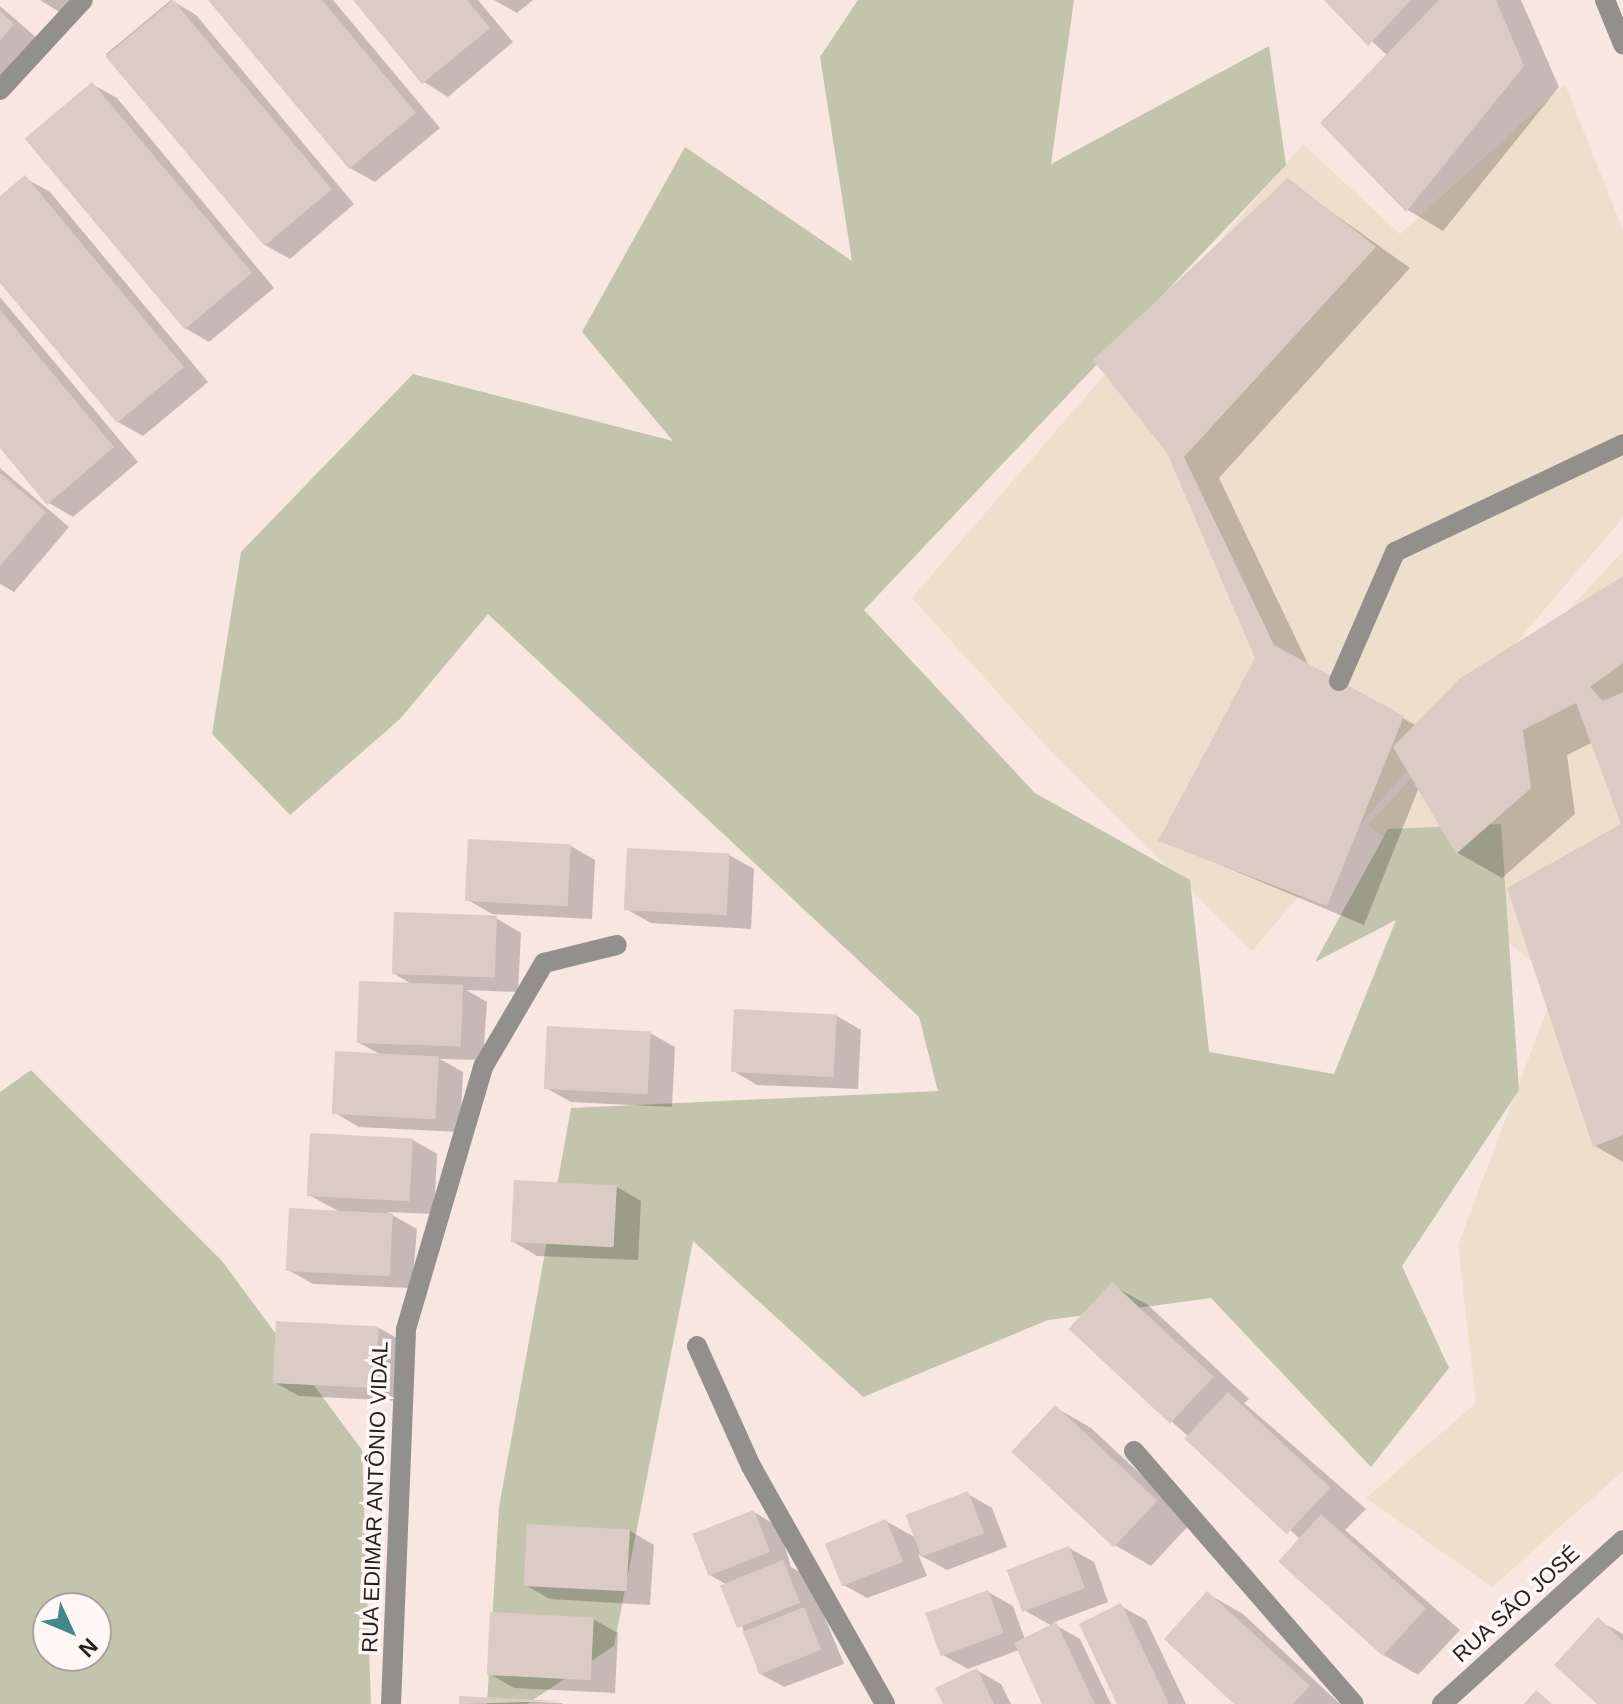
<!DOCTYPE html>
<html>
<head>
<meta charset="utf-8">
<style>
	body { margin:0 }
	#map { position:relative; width:1623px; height:1704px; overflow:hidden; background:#f8e7e1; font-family:Helvetica,sans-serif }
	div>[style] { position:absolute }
	.industrial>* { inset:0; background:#eedfcc }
	.green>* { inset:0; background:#c2c5ab }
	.shadow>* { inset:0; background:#0003 }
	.building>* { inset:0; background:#dbcbc5; transform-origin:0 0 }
	.minor>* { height:20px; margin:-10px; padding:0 10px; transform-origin:10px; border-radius:10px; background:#938f8a }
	span { translate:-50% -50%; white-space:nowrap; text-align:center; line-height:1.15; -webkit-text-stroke:7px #fef7f5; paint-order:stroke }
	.street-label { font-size:22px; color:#251f1d }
	.north { position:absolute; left:32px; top:1592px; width:80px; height:80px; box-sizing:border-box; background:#fef7f5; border:2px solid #a7a19f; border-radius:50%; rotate:134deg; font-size:22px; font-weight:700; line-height:32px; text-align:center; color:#251f1d }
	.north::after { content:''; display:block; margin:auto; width:28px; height:36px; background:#418989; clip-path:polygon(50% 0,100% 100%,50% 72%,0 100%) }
</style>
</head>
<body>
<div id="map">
	<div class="industrial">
		<i style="clip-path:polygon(1565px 84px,1623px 230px,1623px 518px,1252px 951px,1056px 757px,912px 598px,1303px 144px,1400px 234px)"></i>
		<i style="clip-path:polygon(1623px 551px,1623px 1471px,1492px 1587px,1366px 1498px,1476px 1403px,1458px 1245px,1557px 983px,1368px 825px)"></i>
	</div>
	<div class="green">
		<i style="clip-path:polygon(858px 0,1074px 0,1051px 164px,1269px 46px,1286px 165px,864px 610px,1035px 793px,1190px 880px,1209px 1052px,1334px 1074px,1396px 920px,1315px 962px,1388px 829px,1501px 824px,1519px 1090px,1402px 1266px,1449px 1368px,1371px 1467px,1211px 1298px,1048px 1320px,863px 1397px,693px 1241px,614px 1646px,527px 1704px,487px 1704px,499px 1507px,571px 1108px,938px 1091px,919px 1017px,488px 614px,400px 719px,290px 815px,212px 734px,241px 552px,413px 374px,673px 441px,582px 332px,685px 147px,852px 261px,820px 57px)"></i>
		<i style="clip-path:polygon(evenodd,31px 1070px,222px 1261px,362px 1450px,371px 1704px,0 1704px,0 1092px,31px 1070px,48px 1608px,96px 1608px,96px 1656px,48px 1656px,48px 1608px)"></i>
	</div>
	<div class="shadow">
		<i style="clip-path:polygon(40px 0,84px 0,69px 18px)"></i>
		<i style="clip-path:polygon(171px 0,196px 15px,354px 204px,290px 259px,265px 245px,106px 54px)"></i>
		<i style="clip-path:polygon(210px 0,333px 0,440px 128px,375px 182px,350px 168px)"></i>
		<i style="clip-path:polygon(355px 0,478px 0,513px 42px,448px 97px,424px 82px)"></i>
		<i style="clip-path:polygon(494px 0,533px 0,517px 13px)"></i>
		<i style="clip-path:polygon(1327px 0,1521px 0,1559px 87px,1443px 231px,1408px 210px,1323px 123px,1388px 56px)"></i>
		<i style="clip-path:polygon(0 6px,38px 39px,0 83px)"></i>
		<i style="clip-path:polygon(92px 84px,117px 98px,274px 288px,209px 342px,185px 328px)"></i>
		<i style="clip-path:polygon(25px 178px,50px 192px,208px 382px,143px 436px,118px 422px,0 280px,0 199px)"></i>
		<i style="clip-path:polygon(1288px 181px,1410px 268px,1219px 478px,1309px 666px,1417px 726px,1623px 578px,1623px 822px,1593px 742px,1567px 755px,1575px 814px,1502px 878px,1458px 853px,1419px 787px,1364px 925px,1161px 840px,1257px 658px,1169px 452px)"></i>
		<i style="clip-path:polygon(0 297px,138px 462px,73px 517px,49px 503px,0 445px)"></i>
		<i style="clip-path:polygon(0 468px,69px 527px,14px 592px,0 584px)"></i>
		<i style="clip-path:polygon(1623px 825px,1623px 1162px,1595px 1146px)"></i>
		<i style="clip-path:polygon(571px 846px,595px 860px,592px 919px,492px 914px,468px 900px)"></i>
		<i style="clip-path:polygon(729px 855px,754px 869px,751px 929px,651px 923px,626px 909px)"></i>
		<i style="clip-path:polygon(496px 918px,521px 933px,518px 992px,466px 990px,487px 1002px,483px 1060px,440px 1059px,463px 1072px,460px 1132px,359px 1127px,335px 1113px,381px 1055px,358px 1042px,413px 985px,393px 973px)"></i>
		<i style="clip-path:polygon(837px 1016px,861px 1030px,858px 1089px,757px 1085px,732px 1070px)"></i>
		<i style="clip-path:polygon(650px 1033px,675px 1047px,672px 1107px,571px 1102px,546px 1088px)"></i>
		<i style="clip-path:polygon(413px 1140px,437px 1154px,434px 1214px,387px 1212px,417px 1229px,412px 1288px,313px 1284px,288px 1270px,340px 1212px,309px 1195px)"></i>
		<i style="clip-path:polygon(617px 1187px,641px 1201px,638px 1260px,537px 1256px,512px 1241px)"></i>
		<i style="clip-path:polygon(1112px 1285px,1148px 1305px,1249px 1399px,1244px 1403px,1366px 1509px,1345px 1530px,1460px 1630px,1418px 1675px,1382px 1654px,1301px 1540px,1071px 1329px)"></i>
		<i style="clip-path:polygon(379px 1328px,404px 1342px,400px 1401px,299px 1396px,274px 1382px)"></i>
		<i style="clip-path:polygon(1055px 1407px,1091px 1428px,1192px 1522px,1151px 1566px,1115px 1545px)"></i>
		<i style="clip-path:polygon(968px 1494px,992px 1508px,1007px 1547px,947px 1570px,918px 1554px,927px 1576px,867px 1598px,842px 1584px,886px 1521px,916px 1538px)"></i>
		<i style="clip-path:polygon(754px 1512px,779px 1527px,791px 1567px,808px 1577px,844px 1664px,784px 1687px,759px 1673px,727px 1585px,710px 1575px)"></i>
		<i style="clip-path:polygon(630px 1531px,654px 1545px,650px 1605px,550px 1599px,525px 1585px)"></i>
		<i style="clip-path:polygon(1069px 1548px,1094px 1562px,1108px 1602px,1052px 1623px,1080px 1639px,1111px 1704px,1045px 1704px,1019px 1650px,968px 1669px,943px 1655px,988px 1592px,1013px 1606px,1025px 1640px,1052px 1626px,1024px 1610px)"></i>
		<i style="clip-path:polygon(1208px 1594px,1243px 1614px,1340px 1704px,1237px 1704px)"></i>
		<i style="clip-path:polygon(1121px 1606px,1146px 1620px,1186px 1704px,1119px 1704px)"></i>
		<i style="clip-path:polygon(593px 1619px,618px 1633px,615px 1693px,514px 1688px,490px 1674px)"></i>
		<i style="clip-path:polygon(1598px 1620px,1623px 1634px,1623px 1704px,1600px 1704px)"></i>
		<i style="clip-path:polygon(976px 1670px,1001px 1684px,1011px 1704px,945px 1704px)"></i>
		<i style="clip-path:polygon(461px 1699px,562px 1703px,563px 1704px,461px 1704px)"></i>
	</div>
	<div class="building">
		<i style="left:173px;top:0;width:247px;height:88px;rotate:50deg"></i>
		<i style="clip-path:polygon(208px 0,322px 0,416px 113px,349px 169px)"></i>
		<i style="clip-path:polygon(353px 0,467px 0,490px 28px,422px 84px)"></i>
		<i style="clip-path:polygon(1324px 0,1411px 0,1368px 46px)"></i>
		<i style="clip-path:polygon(1439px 0,1496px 0,1524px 66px,1406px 212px,1320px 123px)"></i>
		<i style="clip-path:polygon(0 11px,14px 24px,0 41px)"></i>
		<i style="left:92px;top:82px;width:249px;height:88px;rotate:50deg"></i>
		<i style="clip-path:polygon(25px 175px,184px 367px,117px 423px,0 283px,0 196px)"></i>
		<i style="clip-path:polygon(1288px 178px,1376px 247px,1184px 457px,1274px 645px,1404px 716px,1327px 906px,1158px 841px,1255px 658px,1167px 453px,1093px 360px)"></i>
		<i style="clip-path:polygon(0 310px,114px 447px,47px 505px,0 448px)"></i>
		<i style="clip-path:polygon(0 473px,46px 512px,0 566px)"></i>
		<i style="clip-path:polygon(1623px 576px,1623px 663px,1590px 687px,1603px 701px,1623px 692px,1623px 1135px,1593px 1147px,1507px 888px,1621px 824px,1576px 703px,1523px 730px,1531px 788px,1456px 854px,1393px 747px,1459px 679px)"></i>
		<i style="left:468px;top:839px;width:103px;height:62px;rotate:3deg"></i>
		<i style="left:627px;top:848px;width:103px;height:62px;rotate:3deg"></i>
		<i style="left:394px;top:912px;width:103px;height:62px;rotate:2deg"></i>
		<i style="left:359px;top:981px;width:104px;height:62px;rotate:2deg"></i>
		<i style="left:734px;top:1009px;width:103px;height:63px;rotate:3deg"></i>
		<i style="left:547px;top:1026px;width:104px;height:63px;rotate:3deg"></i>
		<i style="left:335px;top:1051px;width:104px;height:63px;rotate:3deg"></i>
		<i style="left:310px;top:1133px;width:103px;height:63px;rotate:3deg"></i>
		<i style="left:514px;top:1180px;width:103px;height:62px;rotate:3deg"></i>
		<i style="left:289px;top:1208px;width:104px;height:63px;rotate:3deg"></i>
		<i style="left:1112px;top:1282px;width:139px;height:64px;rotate:43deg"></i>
		<i style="left:276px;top:1321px;width:103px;height:62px;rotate:3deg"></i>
		<i style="left:1228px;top:1392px;width:140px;height:64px;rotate:43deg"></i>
		<i style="left:1055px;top:1405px;width:140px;height:64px;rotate:43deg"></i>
		<i style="left:968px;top:1491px;width:45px;height:67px;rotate:69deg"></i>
		<i style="left:754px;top:1510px;width:45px;height:66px;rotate:69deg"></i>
		<i style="left:1321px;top:1514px;width:141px;height:64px;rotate:42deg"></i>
		<i style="left:886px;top:1519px;width:46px;height:66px;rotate:68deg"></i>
		<i style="left:527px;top:1524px;width:103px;height:62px;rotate:3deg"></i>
		<i style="left:1069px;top:1546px;width:45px;height:67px;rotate:69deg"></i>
		<i style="left:783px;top:1560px;width:46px;height:68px;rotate:68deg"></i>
		<i style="left:988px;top:1590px;width:46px;height:67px;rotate:70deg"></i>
		<i style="clip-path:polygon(1207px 1591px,1310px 1686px,1293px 1704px,1234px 1704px,1164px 1639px)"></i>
		<i style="clip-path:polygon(1121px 1603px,1169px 1704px,1117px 1704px,1079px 1624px)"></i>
		<i style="left:804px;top:1607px;width:46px;height:66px;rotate:68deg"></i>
		<i style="left:490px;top:1612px;width:104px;height:63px;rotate:3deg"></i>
		<i style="clip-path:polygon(1598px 1617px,1623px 1641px,1623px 1704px,1597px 1704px,1554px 1665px)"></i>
		<i style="clip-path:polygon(1056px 1622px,1095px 1704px,1042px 1704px,1014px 1643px)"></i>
		<i style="clip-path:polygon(977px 1668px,994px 1704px,943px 1704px,935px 1688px)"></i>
		<i style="clip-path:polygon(1536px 1690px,1552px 1704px,1524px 1704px)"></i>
		<i style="clip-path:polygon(459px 1696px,563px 1701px,459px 1704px)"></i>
	</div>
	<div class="minor">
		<i style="left:1605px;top:0;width:48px;rotate:67.8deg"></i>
		<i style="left:0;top:90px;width:122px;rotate:-47.3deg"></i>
		<i style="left:1339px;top:681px;width:141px;rotate:-66.5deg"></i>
		<i style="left:1395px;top:552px;width:252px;rotate:-25.3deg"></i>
		<i style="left:697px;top:1346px;width:132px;rotate:65.8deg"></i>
		<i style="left:751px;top:1466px;width:273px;rotate:60.6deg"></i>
		<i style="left:1134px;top:1451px;width:335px;rotate:49deg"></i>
		<i style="left:391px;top:1704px;width:375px;rotate:-87.7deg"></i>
		<i style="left:406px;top:1329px;width:273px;rotate:-73.6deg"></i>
		<i style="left:483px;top:1067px;width:121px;rotate:-59.6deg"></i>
		<i style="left:544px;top:963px;width:75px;rotate:-13.9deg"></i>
		<i style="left:1442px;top:1704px;width:244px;rotate:-42.2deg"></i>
	</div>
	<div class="street-label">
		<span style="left:375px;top:1497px;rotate:-88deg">RUA EDIMAR ANTÔNIO VIDAL</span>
		<span style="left:1516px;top:1604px;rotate:-42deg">RUA SÃO JOSÉ</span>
	</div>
	<div class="north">N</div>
</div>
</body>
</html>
